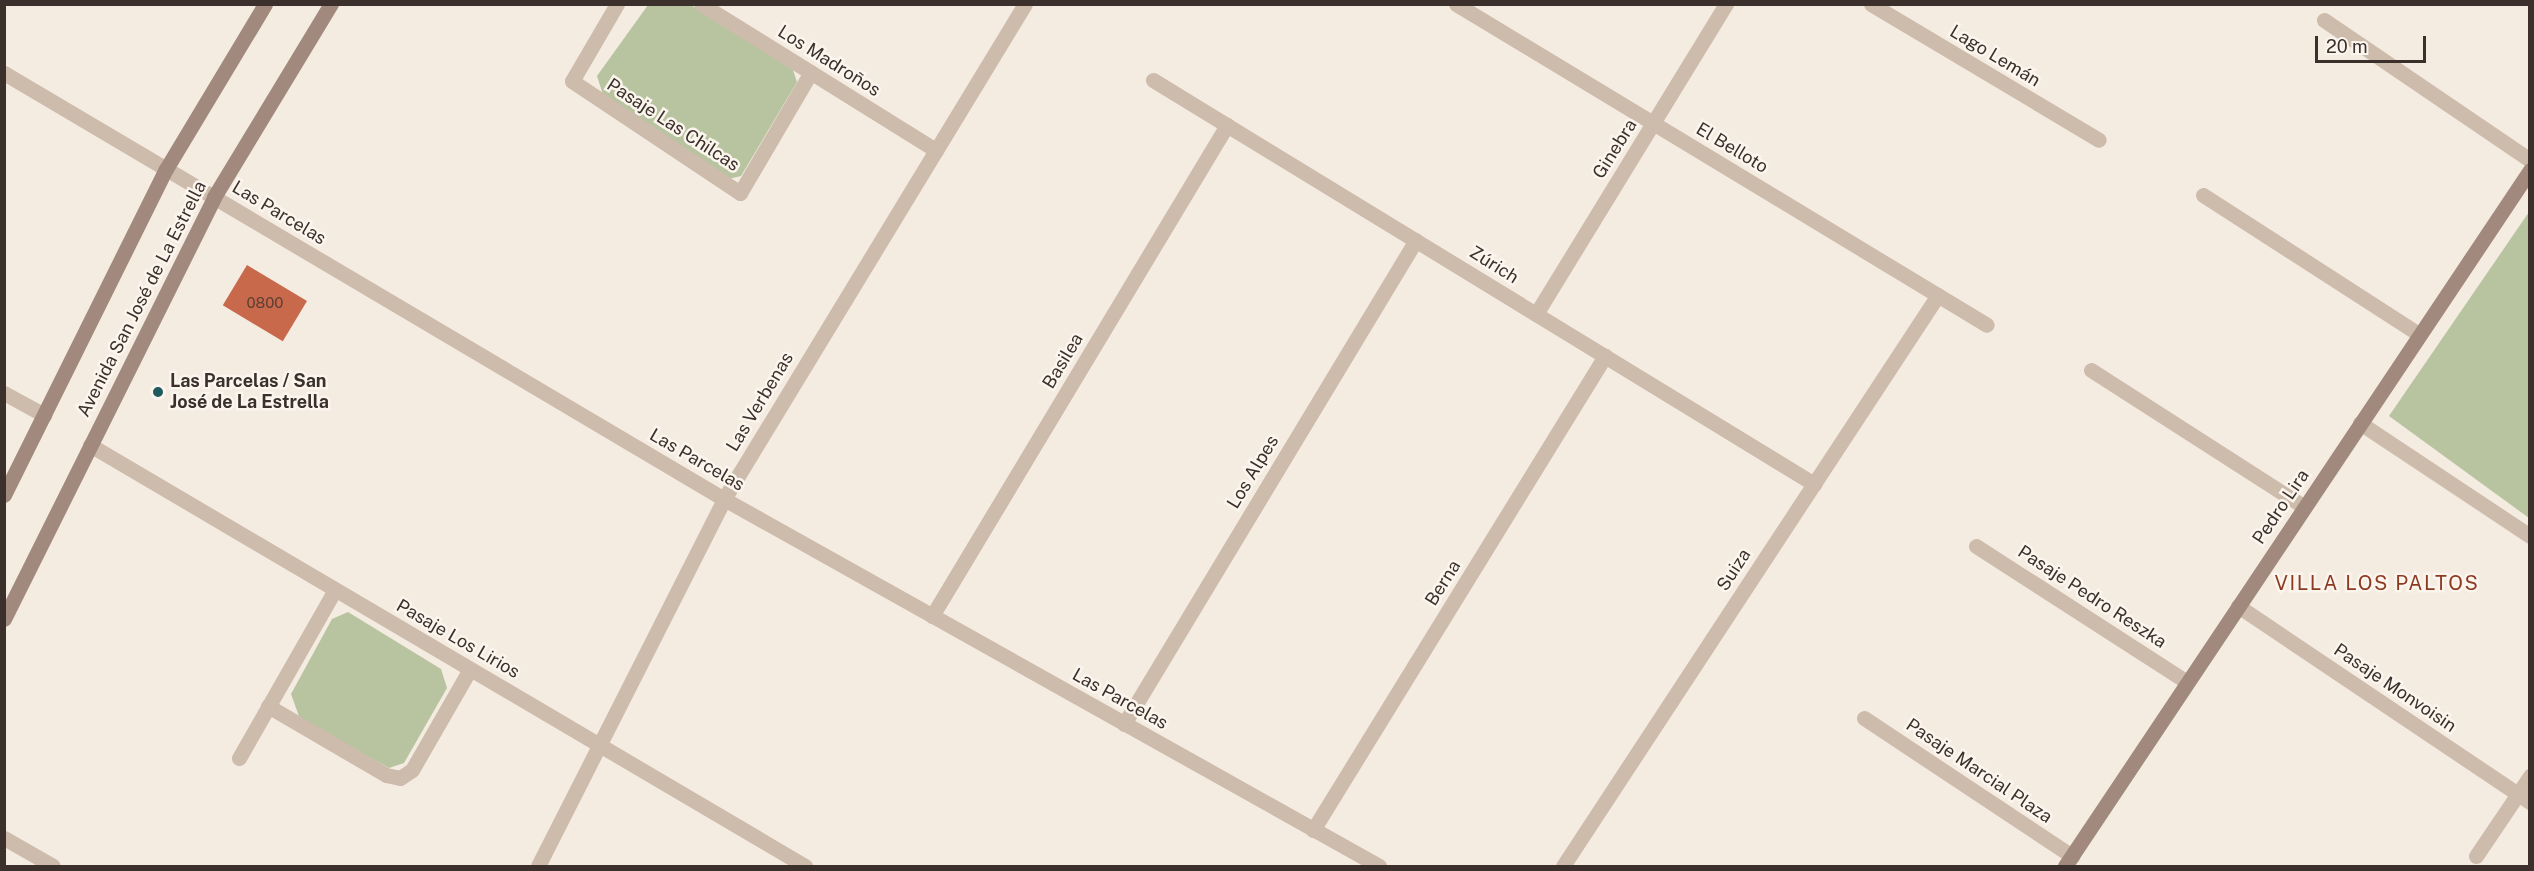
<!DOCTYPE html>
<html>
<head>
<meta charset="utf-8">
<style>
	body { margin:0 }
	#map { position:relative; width:2534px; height:871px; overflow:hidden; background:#f4ebe1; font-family:"Public Sans",sans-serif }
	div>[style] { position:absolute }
	.green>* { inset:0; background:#b8c4a0 }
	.building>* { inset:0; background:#c8694b; transform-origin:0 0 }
	.lane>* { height:15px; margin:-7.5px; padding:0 7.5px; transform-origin:7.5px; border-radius:7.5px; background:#cdbbac }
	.street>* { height:15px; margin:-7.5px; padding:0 7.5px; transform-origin:7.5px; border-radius:7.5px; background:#cdbbac }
	.secondary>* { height:15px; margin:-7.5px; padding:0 7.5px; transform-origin:7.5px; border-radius:7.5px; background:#a18a7d }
	.dots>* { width:16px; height:16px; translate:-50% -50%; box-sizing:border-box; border:3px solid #fbf5ee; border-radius:50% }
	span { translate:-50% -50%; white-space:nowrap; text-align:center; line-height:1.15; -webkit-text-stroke:5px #fbf5ee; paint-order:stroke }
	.number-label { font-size:15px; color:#5e3e33 }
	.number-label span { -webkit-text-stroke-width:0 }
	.street-label { font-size:18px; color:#3b302b }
	.poi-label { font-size:18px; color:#3b302b; font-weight:700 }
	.left { translate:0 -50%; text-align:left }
	.neighbourhood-label { font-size:20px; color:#8c3b22; letter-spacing:1.5px }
	.frame { position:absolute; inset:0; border:6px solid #3b302b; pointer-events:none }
	.scale { position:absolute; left:2315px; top:36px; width:111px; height:27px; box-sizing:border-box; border:3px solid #3b302b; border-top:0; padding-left:8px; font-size:18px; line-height:21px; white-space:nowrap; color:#3b302b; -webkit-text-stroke:4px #fbf5ee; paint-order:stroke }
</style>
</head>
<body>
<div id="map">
	<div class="green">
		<i style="clip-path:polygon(689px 4px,792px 67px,797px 82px,741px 176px,724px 180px,606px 104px,597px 76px,648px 5px)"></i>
		<i style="clip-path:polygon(2529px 212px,2529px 518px,2389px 416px)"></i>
		<i style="clip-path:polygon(348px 612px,441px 669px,447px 688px,404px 763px,389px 768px,300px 719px,291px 694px,332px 619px)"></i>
	</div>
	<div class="building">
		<i style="left:247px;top:265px;width:70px;height:47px;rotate:31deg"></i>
	</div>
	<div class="lane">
		<i style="left:4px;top:393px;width:46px;rotate:28.8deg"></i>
	</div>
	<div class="street">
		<i style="left:617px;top:4px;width:89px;rotate:120.3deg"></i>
		<i style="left:572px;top:81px;width:202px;rotate:33.7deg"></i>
		<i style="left:740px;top:193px;width:140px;rotate:-59.6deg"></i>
		<i style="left:701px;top:4px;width:277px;rotate:31.9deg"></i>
		<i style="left:1456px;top:4px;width:620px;rotate:31.15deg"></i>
		<i style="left:1871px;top:4px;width:265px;rotate:30.8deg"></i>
		<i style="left:2324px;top:20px;width:249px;rotate:34.2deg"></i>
		<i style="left:4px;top:73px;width:837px;rotate:30.61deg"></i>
		<i style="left:724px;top:499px;width:751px;rotate:29.26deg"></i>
		<i style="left:1153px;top:80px;width:775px;rotate:31.43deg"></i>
		<i style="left:2203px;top:195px;width:257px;rotate:32.8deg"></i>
		<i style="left:1536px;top:314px;width:364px;rotate:-58.5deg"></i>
		<i style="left:2091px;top:370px;width:253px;rotate:32.7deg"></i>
		<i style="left:2360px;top:423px;width:204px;rotate:33.6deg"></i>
		<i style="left:90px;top:445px;width:830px;rotate:30.49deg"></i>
		<i style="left:1976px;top:546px;width:251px;rotate:32.8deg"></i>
		<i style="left:2238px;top:606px;width:352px;rotate:33.9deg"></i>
		<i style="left:932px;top:616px;width:573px;rotate:-59deg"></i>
		<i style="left:268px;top:706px;width:137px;rotate:30.3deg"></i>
		<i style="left:386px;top:775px;width:14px;rotate:12deg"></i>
		<i style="left:400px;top:778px;width:14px;rotate:-34deg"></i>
		<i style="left:412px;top:770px;width:116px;rotate:-60.1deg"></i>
		<i style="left:1864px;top:718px;width:250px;rotate:33.6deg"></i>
		<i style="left:1124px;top:724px;width:565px;rotate:-58.9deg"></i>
		<i style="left:239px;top:758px;width:193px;rotate:-60.3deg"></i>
		<i style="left:1313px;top:830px;width:557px;rotate:-58.37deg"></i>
		<i style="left:4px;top:838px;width:56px;rotate:29.7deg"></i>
		<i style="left:2476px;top:856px;width:97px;rotate:-56deg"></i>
		<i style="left:538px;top:866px;width:411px;rotate:-63.1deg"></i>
		<i style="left:724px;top:499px;width:579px;rotate:-58.7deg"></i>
		<i style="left:1563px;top:866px;width:683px;rotate:-56.71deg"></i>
	</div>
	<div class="secondary">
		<i style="left:4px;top:495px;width:364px;rotate:-63.6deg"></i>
		<i style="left:166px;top:169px;width:192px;rotate:-59deg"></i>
		<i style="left:4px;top:619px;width:471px;rotate:-63.5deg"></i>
		<i style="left:214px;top:197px;width:226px;rotate:-58.8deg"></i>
		<i style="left:2065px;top:866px;width:837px;rotate:-56.25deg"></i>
	</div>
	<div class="dots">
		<i style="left:158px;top:392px;background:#1f5a5e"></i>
	</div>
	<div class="number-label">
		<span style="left:265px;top:303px">0800</span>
	</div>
	<div class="street-label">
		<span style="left:1995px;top:56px;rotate:31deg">Lago Lemán</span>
		<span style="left:829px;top:61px;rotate:32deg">Los Madroños</span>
		<span style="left:673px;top:125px;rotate:33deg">Pasaje Las Chilcas</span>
		<span style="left:1732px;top:148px;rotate:31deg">El Belloto</span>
		<span style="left:1615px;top:149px;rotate:-58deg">Ginebra</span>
		<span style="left:279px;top:213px;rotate:31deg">Las Parcelas</span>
		<span style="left:1494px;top:265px;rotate:32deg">Zúrich</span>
		<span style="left:142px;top:299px;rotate:-63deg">Avenida San José de La Estrella</span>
		<span style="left:1063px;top:361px;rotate:-59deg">Basilea</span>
		<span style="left:760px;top:402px;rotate:-59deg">Las Verbenas</span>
		<span style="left:697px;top:460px;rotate:30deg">Las Parcelas</span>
		<span style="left:1253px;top:472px;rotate:-59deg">Los Alpes</span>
		<span style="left:2281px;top:507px;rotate:-56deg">Pedro Lira</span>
		<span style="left:1734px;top:570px;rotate:-57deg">Suiza</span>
		<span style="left:1443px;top:583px;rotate:-58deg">Berna</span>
		<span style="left:2092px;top:597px;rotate:33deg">Pasaje Pedro Reszka</span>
		<span style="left:458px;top:639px;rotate:30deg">Pasaje Los Lirios</span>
		<span style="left:2395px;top:688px;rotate:34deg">Pasaje Monvoisin</span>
		<span style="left:1120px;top:699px;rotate:29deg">Las Parcelas</span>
		<span style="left:1979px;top:771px;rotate:34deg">Pasaje Marcial Plaza</span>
	</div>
	<div class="poi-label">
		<span class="left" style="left:170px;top:392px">Las Parcelas / San<br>José de La Estrella</span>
	</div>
	<div class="neighbourhood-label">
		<span style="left:2377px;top:583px">VILLA LOS PALTOS</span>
	</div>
	<div class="frame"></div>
	<div class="scale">20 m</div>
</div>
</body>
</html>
